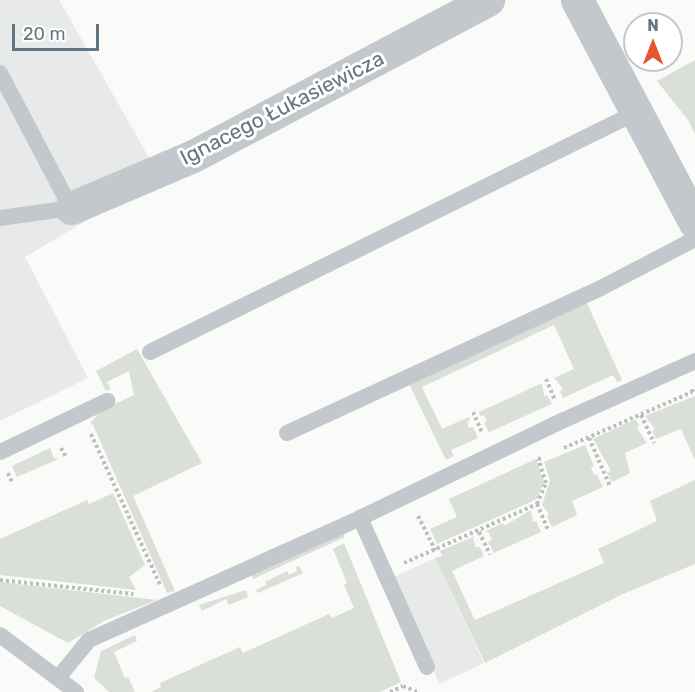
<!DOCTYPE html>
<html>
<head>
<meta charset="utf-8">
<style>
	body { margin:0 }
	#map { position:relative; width:695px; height:692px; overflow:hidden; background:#fafaf8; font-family:Rubik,sans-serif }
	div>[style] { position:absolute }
	.built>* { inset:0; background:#e8e9e9; transform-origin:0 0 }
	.green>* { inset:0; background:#dadfd7 }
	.path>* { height:4px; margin-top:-2px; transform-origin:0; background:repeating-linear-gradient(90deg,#bbbfc2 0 3px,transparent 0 6px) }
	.service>* { height:16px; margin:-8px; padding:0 8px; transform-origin:8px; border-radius:8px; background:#c3c8cc }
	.minor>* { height:33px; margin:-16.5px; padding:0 16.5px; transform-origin:16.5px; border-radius:16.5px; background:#c3c8cc }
	.tertiary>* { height:33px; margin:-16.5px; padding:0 16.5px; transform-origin:16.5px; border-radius:16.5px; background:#c3c8cc }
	span { translate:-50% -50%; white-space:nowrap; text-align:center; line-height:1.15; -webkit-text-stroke:6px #fff; paint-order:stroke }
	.street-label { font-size:21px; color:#657683 }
	.north { position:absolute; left:623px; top:12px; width:60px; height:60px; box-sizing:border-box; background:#fff; border:2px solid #c1c8cd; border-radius:50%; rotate:0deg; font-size:16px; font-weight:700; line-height:24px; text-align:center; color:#657683 }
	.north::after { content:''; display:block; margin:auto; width:21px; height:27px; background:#e4572e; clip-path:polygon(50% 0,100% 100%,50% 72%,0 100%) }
	.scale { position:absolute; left:12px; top:24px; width:87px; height:27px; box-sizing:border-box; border:3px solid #657683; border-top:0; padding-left:8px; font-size:18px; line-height:21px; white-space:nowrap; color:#657683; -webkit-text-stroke:4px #fff; paint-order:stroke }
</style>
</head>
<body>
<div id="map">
	<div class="built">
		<i style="clip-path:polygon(0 0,59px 0,160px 177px,25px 257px,88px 378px,0 421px)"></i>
		<i style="left:435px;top:558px;width:116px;height:49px;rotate:65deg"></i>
	</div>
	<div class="green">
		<i style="clip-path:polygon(695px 60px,695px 134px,688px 120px,657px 81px)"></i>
		<i style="clip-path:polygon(585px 299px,622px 380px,617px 382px,613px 375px,563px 398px,560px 391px,563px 389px,554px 378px,574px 369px,554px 325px,422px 387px,442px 429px,469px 417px,470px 420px,467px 422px,469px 428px,473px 427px,478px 438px,451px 450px,454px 456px,446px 460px,408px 382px)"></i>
		<i style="clip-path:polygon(137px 349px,202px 463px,133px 496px,175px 591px,167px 593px,93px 425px,90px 423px,102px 410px,134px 395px,129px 371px,107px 382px,111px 389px,106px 391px,96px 371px)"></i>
		<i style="clip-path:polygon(542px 383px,544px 396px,547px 395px,552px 404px,489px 432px,484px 423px,487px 421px,484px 415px,480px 416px,479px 412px)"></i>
		<i style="clip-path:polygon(695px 396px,695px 460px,681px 429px,656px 439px,652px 431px,655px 429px,645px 416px)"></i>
		<i style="clip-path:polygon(636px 419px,639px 426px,637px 428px,647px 443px,625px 453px,630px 473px,612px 482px,607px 472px,611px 471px,593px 439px)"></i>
		<i style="clip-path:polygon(585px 445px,594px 466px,591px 467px,594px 475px,597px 475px,603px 487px,572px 501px,577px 515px,552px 527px,547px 516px,549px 514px,542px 505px,550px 481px,544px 462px)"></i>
		<i style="clip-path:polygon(50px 448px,54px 458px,59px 459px,17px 477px,12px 466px)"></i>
		<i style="clip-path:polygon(536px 459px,544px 482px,537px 499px,437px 544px,430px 529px,457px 517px,449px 499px)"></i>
		<i style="clip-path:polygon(695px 480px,695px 564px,625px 593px,485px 663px,435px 558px,442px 556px,440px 551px,475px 536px,473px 539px,476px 547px,480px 547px,484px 556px,452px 571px,475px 620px,604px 563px,598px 549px,657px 521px,650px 501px)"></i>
		<i style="clip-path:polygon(113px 493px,145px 565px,129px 577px,136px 590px,0 575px,0 539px,87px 500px,89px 504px)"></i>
		<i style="clip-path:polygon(531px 510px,533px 522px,536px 521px,541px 532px,494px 553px,488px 542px,492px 540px,488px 532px,484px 532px,503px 523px,504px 526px)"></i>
		<i style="clip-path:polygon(341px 529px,345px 537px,253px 579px,250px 572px)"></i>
		<i style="clip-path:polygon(344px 543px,401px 682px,380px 692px,151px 692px,161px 687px,160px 683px,240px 647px,243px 653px,329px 614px,332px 618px,354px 608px,344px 585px,347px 583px,333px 549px)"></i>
		<i style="clip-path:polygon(299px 566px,303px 573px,258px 593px,256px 590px,266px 585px,265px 582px,287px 571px,289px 575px,297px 571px,296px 567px)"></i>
		<i style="clip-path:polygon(0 582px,157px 600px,104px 621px,68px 643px,0 606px)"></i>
		<i style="clip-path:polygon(246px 590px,248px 597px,229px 605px,226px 599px,202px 611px,199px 605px)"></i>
		<i style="clip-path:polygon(135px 635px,137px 641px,114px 652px,125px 678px,128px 677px,135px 692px,109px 692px,94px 678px,101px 651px)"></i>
	</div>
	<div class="path">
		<i style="left:546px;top:379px;width:23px;rotate:67deg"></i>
		<i style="left:473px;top:412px;width:24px;rotate:66deg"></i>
		<i style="left:641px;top:415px;width:31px;rotate:65deg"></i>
		<i style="left:91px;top:434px;width:166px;rotate:65.4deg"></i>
		<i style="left:589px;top:438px;width:52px;rotate:66.4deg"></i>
		<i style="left:61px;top:448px;width:10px;rotate:61deg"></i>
		<i style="left:564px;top:448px;width:140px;rotate:-23.6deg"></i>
		<i style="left:692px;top:392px;width:6px;rotate:-72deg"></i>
		<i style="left:8px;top:473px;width:10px;rotate:66deg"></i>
		<i style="left:537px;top:504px;width:28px;rotate:67deg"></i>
		<i style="left:418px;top:516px;width:38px;rotate:63deg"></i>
		<i style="left:479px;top:532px;width:25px;rotate:64deg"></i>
		<i style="left:404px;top:563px;width:145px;rotate:-23.9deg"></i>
		<i style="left:537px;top:504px;width:23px;rotate:-67deg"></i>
		<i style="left:546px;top:483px;width:25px;rotate:-108deg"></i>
		<i style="left:538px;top:459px;width:3px;rotate:-18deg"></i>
		<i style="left:0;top:580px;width:134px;rotate:6deg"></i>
		<i style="left:390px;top:692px;width:14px;rotate:-25deg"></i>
		<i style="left:403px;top:686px;width:16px;rotate:22deg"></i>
	</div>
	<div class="service">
		<i style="left:0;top:73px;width:153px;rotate:62.3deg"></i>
		<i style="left:71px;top:208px;width:72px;rotate:172deg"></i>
		<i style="left:150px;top:352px;width:543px;rotate:-26.23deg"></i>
		<i style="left:287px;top:433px;width:341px;rotate:-24.8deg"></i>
		<i style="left:597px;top:290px;width:110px;rotate:-27.5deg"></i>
		<i style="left:0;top:452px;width:119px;rotate:-25.5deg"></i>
		<i style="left:0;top:635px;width:95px;rotate:36.9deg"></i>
		<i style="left:427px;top:667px;width:163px;rotate:-114.2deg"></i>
		<i style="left:360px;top:518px;width:226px;rotate:-25.7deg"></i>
		<i style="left:564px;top:420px;width:144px;rotate:-24.2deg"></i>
		<i style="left:58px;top:678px;width:49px;rotate:-50.8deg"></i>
		<i style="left:89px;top:640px;width:297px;rotate:-24.2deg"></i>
	</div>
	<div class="minor">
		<i style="left:71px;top:208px;width:133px;rotate:-23.1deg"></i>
		<i style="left:193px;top:156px;width:334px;rotate:-27.9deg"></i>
	</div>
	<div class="tertiary">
		<i style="left:577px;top:0;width:252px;rotate:62.1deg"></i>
	</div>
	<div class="street-label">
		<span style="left:282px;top:108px;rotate:-27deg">Ignacego Łukasiewicza</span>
	</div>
	<div class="north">N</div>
	<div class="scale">20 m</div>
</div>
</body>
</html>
